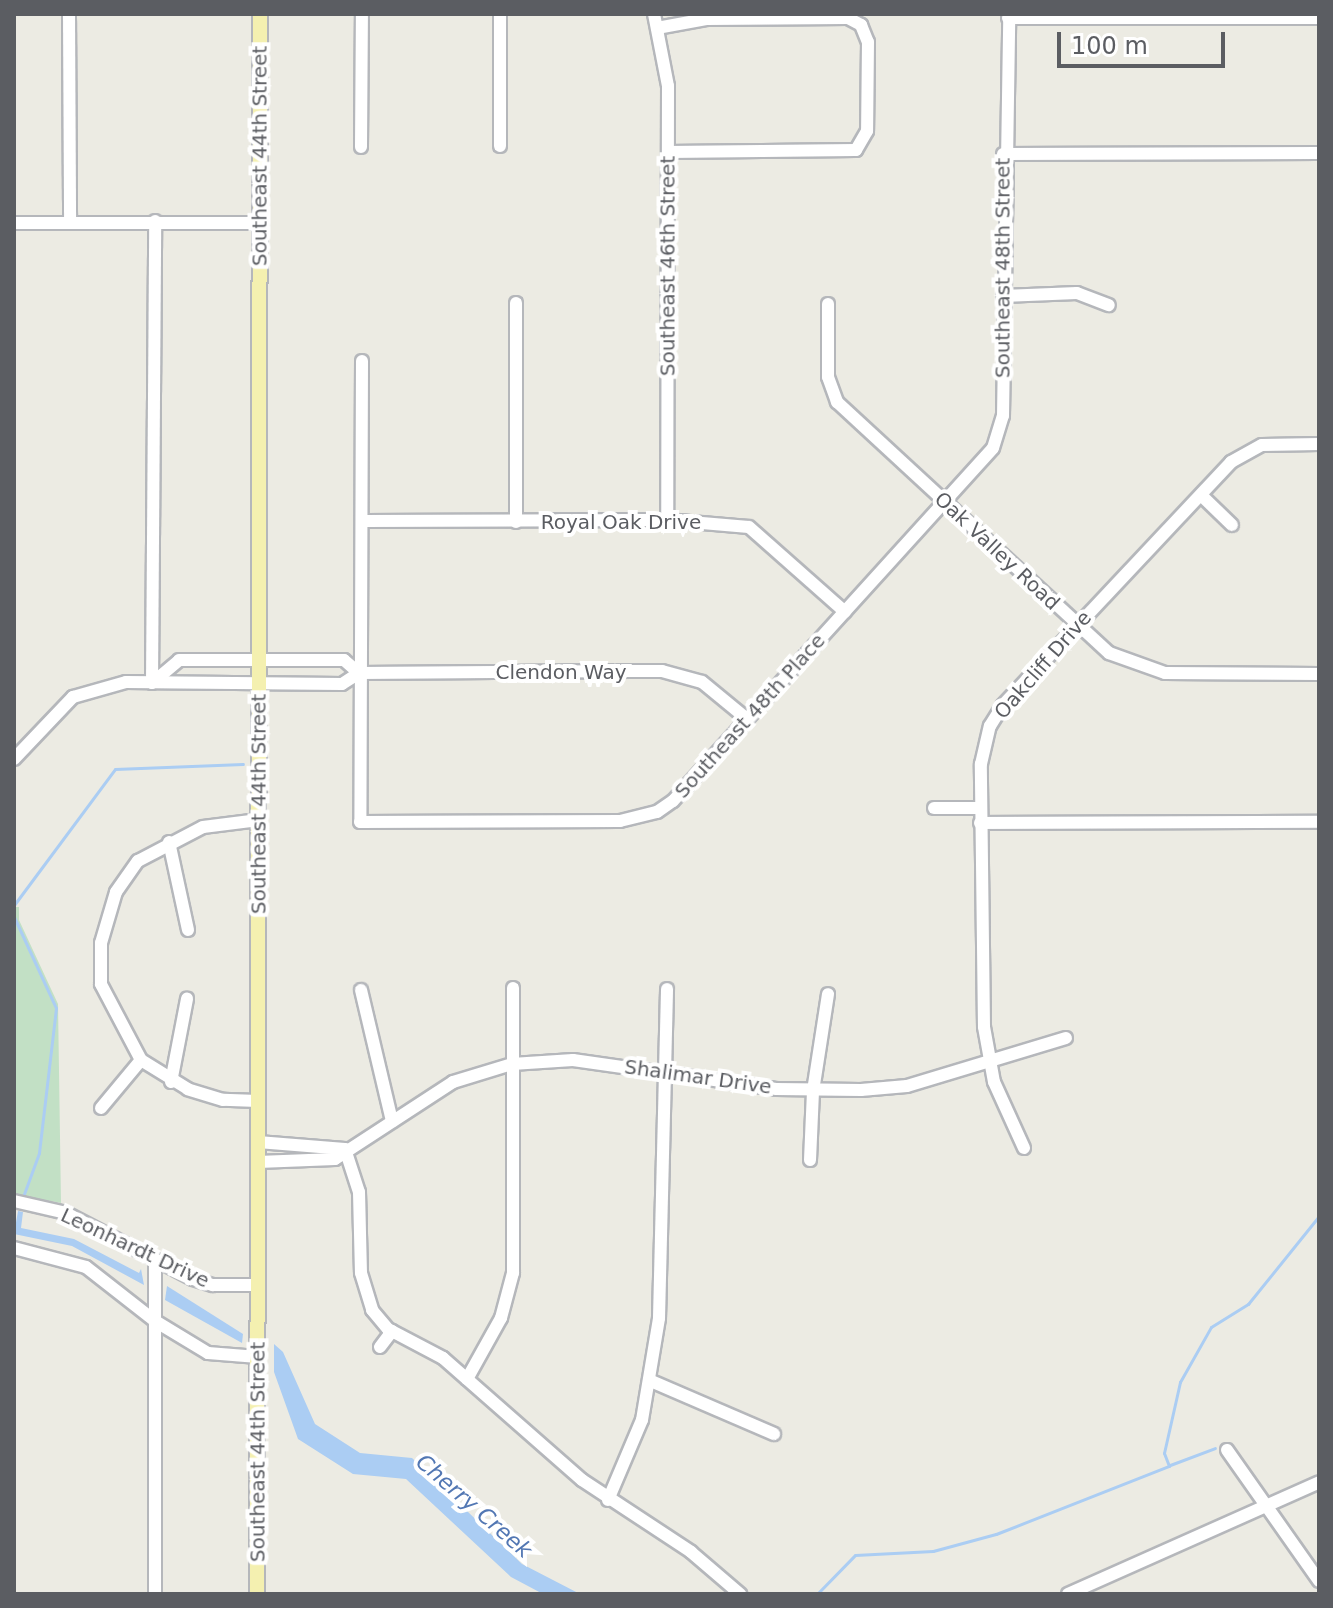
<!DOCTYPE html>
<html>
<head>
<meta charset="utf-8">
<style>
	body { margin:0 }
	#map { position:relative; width:1333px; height:1608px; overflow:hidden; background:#ecebe3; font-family:"DejaVu Sans",sans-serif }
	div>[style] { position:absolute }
	.green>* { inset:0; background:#c2e0c5 }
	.water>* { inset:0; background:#abcdf3 }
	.stream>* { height:3px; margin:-1.5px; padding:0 1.5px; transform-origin:1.5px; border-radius:1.5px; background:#abcdf3 }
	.roads { filter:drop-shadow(2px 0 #b5b7bb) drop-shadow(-2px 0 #b5b7bb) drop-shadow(0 2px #b5b7bb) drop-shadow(0 -2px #b5b7bb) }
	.minor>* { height:12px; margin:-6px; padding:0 6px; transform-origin:6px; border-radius:6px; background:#fff }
	.major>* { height:14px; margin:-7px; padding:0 7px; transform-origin:7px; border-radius:7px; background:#f4f0b0 }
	span { translate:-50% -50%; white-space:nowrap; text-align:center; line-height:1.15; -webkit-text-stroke:8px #fff; paint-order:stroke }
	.street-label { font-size:20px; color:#5b5d62 }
	.water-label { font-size:22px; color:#5277b3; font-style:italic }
	.frame { position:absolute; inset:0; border:16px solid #5b5d62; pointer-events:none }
	.scale { position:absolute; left:1057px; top:32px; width:168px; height:36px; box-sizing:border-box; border:4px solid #5b5d62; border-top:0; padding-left:10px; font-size:24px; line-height:28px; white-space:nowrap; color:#5b5d62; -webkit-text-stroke:6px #fff; paint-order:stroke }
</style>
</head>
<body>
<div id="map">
	<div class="green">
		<i style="clip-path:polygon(14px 907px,19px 907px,19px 920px,58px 1004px,61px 1203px,14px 1194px)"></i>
	</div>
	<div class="water">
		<i style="clip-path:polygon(18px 1211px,23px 1212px,21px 1228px,74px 1239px,139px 1273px,141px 1269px,144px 1285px,72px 1246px,14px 1234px)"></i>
		<i style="clip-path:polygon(167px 1286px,243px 1334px,242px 1343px,165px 1300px)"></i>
		<i style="clip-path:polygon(274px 1344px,283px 1352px,315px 1424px,360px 1453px,412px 1458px,522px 1564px,580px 1594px,543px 1594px,511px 1577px,406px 1479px,353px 1474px,298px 1439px,274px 1372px)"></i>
	</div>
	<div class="stream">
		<i style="left:14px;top:905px;width:169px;rotate:-53.4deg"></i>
		<i style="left:115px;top:769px;width:128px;rotate:-2.2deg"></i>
		<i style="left:14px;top:917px;width:100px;rotate:65.2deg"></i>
		<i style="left:56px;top:1008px;width:146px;rotate:96.7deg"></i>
		<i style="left:39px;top:1153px;width:44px;rotate:110.1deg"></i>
		<i style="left:1170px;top:1465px;width:48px;rotate:-20.7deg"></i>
		<i style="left:817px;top:1594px;width:54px;rotate:-45.7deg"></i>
		<i style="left:855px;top:1555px;width:78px;rotate:-2.9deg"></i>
		<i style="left:933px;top:1551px;width:65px;rotate:-15.1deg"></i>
		<i style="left:996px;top:1534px;width:186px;rotate:-21.5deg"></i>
		<i style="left:1169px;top:1466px;width:14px;rotate:-111deg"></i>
		<i style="left:1164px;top:1453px;width:73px;rotate:-77.3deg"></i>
		<i style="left:1180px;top:1382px;width:63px;rotate:-60.6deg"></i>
		<i style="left:1211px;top:1327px;width:44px;rotate:-31.9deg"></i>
		<i style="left:1248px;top:1304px;width:113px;rotate:-51.1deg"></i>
	</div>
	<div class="roads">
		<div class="minor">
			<i style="left:69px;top:14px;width:207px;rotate:89.7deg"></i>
			<i style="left:500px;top:14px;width:132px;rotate:90deg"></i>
			<i style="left:654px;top:14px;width:73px;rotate:79deg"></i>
			<i style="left:668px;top:86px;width:434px;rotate:90.1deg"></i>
			<i style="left:1008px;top:18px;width:311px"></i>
			<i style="left:657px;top:28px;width:50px;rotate:-10.4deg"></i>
			<i style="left:706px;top:19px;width:142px;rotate:-0.4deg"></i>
			<i style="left:848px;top:18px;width:15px;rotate:28deg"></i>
			<i style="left:861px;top:25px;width:18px;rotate:68deg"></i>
			<i style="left:868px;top:42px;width:89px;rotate:90.6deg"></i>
			<i style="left:867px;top:131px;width:22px;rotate:120deg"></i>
			<i style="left:856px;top:150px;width:188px;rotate:179.4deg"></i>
			<i style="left:361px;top:147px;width:133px;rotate:-89.6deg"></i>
			<i style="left:1003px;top:154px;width:316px;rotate:-0.2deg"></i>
			<i style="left:14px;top:223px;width:246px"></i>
			<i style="left:1003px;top:296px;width:74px;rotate:-2.3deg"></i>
			<i style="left:1077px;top:293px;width:34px;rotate:21deg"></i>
			<i style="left:828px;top:304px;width:73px;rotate:90deg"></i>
			<i style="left:828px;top:377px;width:27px;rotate:70deg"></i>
			<i style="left:837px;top:402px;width:370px;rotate:42.7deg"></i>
			<i style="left:1109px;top:653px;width:59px;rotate:19.7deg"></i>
			<i style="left:1165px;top:673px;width:154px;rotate:0.4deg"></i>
			<i style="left:362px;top:361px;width:461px;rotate:90.2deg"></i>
			<i style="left:360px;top:822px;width:260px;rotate:-0.2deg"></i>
			<i style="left:620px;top:821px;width:38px;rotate:-14deg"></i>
			<i style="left:657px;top:812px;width:19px;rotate:-35deg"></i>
			<i style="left:673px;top:801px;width:476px;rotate:-47.8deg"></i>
			<i style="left:993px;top:448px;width:34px;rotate:-73deg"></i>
			<i style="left:1003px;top:416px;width:402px;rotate:-89.1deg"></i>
			<i style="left:1201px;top:495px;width:43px;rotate:44.1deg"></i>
			<i style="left:364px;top:521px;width:303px;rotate:-0.2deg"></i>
			<i style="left:667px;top:520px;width:82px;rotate:4.9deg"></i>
			<i style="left:749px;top:527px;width:128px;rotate:41.5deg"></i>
			<i style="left:516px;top:522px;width:219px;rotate:-90deg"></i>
			<i style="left:152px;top:683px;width:462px;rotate:-89.6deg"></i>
			<i style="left:152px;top:683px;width:35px;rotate:-40deg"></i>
			<i style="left:179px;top:660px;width:165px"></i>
			<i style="left:344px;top:660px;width:20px;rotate:41deg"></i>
			<i style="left:14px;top:759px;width:86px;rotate:-46.4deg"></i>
			<i style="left:73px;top:697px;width:55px;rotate:-15.8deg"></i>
			<i style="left:126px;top:682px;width:216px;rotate:0.5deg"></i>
			<i style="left:342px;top:684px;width:20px;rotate:-33deg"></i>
			<i style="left:359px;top:673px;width:303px;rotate:-0.4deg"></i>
			<i style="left:662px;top:671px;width:41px;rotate:15.4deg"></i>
			<i style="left:702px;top:682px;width:58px;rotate:39.4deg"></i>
			<i style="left:934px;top:808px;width:46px"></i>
			<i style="left:980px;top:823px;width:339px;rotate:-0.2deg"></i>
			<i style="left:169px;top:842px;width:90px;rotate:77.8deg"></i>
			<i style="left:361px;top:990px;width:135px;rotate:76.7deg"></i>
			<i style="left:171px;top:1082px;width:85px;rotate:-79.1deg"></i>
			<i style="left:258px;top:1101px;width:35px;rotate:-178deg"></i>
			<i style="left:223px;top:1100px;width:37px;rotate:-163deg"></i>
			<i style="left:188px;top:1089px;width:55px;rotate:-148.3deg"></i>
			<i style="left:141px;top:1060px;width:86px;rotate:-117.8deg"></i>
			<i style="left:101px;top:984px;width:41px;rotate:-90deg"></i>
			<i style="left:101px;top:943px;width:53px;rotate:-73.6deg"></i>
			<i style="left:116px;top:892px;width:38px;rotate:-55deg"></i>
			<i style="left:138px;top:861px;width:73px;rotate:-27.6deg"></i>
			<i style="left:203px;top:827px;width:56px;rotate:-7.1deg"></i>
			<i style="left:101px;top:1108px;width:62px;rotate:-50.2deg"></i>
			<i style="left:258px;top:1142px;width:87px;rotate:4.6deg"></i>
			<i style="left:1024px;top:1148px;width:72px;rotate:-114.4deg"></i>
			<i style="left:994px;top:1082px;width:56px;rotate:-100.3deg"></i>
			<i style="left:984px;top:1027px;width:263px;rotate:-90.7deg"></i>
			<i style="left:981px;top:764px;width:39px;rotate:-77deg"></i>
			<i style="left:990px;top:726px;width:25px;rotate:-58deg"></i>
			<i style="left:1003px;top:705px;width:333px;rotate:-46.8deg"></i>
			<i style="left:1231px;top:462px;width:35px;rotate:-29deg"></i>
			<i style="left:1262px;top:445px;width:57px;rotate:-1deg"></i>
			<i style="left:345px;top:1149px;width:45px;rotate:72deg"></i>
			<i style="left:359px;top:1192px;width:81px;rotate:88.6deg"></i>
			<i style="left:361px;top:1273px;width:39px;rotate:73deg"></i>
			<i style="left:372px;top:1310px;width:25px;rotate:50deg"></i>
			<i style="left:388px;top:1329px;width:62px;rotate:27.8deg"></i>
			<i style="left:443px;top:1358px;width:185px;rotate:41.3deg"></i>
			<i style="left:582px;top:1480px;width:131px;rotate:33.4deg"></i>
			<i style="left:691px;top:1552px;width:65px;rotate:40.6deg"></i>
			<i style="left:810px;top:1160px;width:69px;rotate:-87.5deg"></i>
			<i style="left:813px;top:1091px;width:98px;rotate:-81.2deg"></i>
			<i style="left:258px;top:1162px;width:77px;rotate:-2.2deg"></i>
			<i style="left:335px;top:1159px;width:141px;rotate:-33.1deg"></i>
			<i style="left:453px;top:1082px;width:62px;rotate:-17deg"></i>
			<i style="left:512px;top:1064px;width:61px;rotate:-3.8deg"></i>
			<i style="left:573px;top:1060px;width:205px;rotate:8.1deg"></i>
			<i style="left:776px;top:1089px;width:85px;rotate:0.7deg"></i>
			<i style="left:861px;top:1090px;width:46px;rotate:-5deg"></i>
			<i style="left:907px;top:1086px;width:166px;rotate:-16.8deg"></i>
			<i style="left:14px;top:1201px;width:53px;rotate:13deg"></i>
			<i style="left:66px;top:1213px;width:143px;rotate:27.5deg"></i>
			<i style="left:193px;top:1279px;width:21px;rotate:17deg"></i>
			<i style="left:213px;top:1285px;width:45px"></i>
			<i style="left:14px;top:1248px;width:74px;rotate:14.8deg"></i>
			<i style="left:86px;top:1267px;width:88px;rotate:38deg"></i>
			<i style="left:155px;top:1321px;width:62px;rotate:31.1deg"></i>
			<i style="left:208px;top:1353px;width:50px;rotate:4.6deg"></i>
			<i style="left:380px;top:1347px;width:20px;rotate:-53deg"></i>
			<i style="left:467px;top:1379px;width:70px;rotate:-60.9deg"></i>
			<i style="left:501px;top:1318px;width:47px;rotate:-75.1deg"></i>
			<i style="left:513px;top:1273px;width:285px;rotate:-90deg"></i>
			<i style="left:651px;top:1381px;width:134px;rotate:23.3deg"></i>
			<i style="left:1227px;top:1450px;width:160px;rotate:54.9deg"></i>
			<i style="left:608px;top:1500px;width:87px;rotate:-67deg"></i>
			<i style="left:642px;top:1420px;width:103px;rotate:-80.5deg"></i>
			<i style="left:659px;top:1318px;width:329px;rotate:-88.6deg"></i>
			<i style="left:155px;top:1594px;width:334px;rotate:-90deg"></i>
			<i style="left:1068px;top:1594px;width:275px;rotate:-24deg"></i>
		</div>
		<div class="major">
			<i style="left:257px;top:1594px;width:1580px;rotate:-89.89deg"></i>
		</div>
	</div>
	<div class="street-label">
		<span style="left:260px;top:156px;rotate:-90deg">Southeast 44th Street</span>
		<span style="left:668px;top:266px;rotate:-90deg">Southeast 46th Street</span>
		<span style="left:1003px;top:268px;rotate:-90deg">Southeast 48th Street</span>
		<span style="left:621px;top:522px">Royal Oak Drive</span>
		<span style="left:997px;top:551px;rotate:43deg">Oak Valley Road</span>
		<span style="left:1043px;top:665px;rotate:-49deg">Oakcliff Drive</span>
		<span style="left:561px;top:672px">Clendon Way</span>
		<span style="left:750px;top:716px;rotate:-48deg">Southeast 48th Place</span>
		<span style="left:259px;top:804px;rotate:-90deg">Southeast 44th Street</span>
		<span style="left:698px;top:1077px;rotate:8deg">Shalimar Drive</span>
		<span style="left:135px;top:1248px;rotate:25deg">Leonhardt Drive</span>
		<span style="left:258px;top:1452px;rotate:-90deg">Southeast 44th Street</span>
	</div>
	<div class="water-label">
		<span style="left:474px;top:1506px;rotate:41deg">Cherry Creek</span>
	</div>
	<div class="frame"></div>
	<div class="scale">100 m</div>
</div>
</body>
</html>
